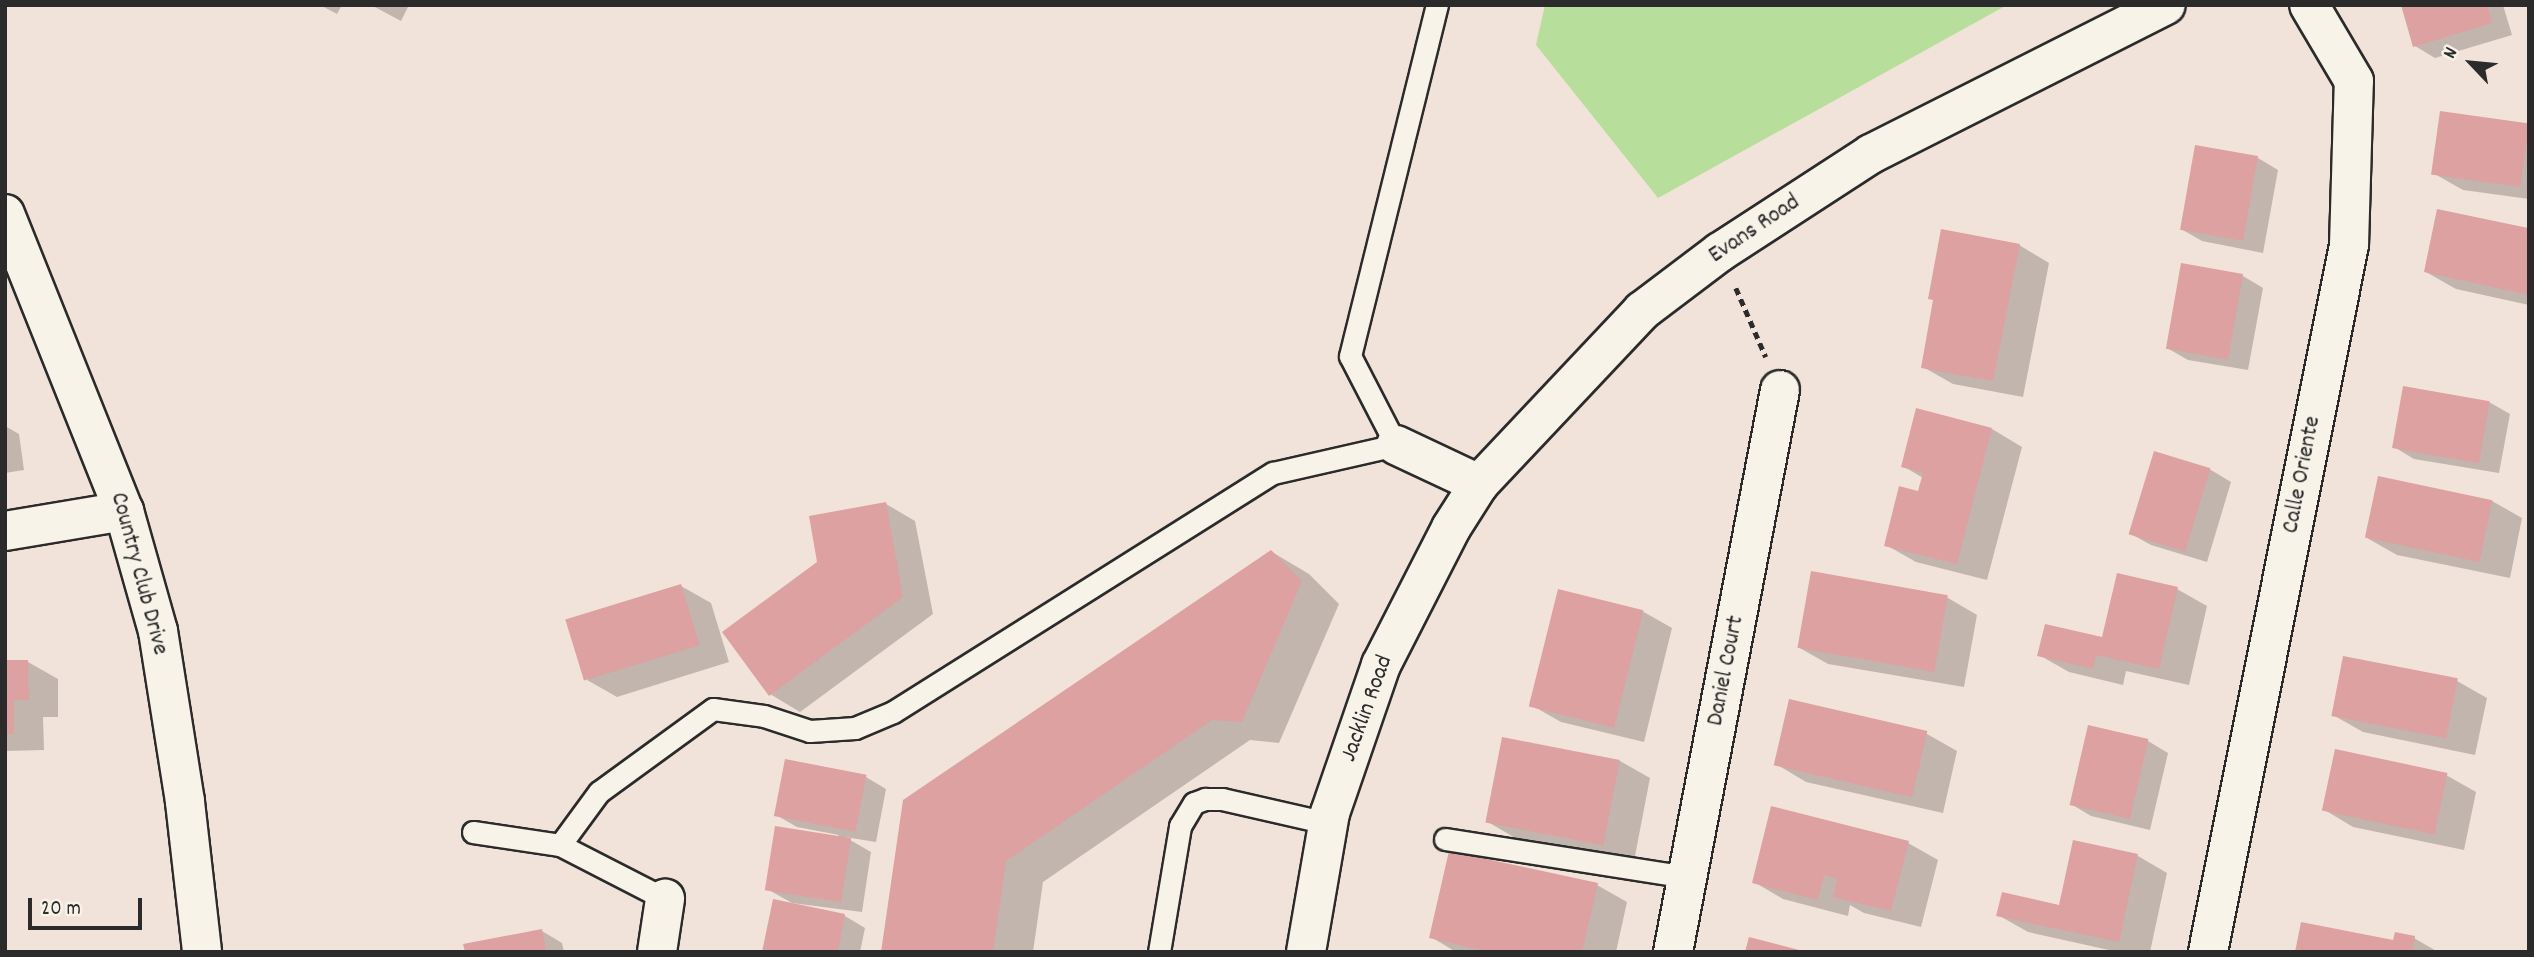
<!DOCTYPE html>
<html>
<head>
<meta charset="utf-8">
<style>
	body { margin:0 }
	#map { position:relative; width:2534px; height:957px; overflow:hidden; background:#f2e3da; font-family:Dekko,sans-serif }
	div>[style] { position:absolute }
	.green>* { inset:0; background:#b7de9a }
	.shadow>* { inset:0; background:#0003 }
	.building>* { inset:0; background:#dca1a0; transform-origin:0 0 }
	.path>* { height:4.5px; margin-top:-2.25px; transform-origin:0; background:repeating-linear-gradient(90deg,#2b2b2b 0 7px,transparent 0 12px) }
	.roads { filter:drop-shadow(2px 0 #2b2b2b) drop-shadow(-2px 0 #2b2b2b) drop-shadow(0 2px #2b2b2b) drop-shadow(0 -2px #2b2b2b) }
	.lane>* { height:21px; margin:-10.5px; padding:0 10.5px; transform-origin:10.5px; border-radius:10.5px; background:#f7f3e8 }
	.street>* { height:38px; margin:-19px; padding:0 19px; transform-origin:19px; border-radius:19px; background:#f7f3e8 }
	.secondary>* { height:38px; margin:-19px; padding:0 19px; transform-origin:19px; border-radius:19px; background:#f7f3e8 }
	span { translate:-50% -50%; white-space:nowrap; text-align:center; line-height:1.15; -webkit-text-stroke:7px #f7f3e8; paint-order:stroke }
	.street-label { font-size:24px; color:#2b2b2b }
	.frame { position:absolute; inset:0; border:7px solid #2b2b2b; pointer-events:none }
	.north { position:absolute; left:2436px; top:28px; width:70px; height:70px; -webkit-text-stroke:5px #f7f3e8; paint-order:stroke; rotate:296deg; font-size:19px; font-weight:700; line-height:28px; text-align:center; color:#2b2b2b }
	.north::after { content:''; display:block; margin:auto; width:24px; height:32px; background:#2b2b2b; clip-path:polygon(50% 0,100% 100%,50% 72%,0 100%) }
	.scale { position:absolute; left:28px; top:898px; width:114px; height:32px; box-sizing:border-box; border:4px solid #2b2b2b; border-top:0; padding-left:9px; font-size:21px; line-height:24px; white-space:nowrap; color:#2b2b2b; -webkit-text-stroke:5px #f7f3e8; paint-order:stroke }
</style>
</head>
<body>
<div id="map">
	<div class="green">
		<i style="clip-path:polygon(1545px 5px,2007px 5px,1658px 198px,1536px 45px)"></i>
	</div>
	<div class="shadow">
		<i style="clip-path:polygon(320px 5px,342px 5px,337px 14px)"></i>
		<i style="clip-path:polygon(371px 5px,409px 5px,401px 21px)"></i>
		<i style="clip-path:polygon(2403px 5px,2503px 5px,2512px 35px,2435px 58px,2415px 46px)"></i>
		<i style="clip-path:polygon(2529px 126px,2529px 199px,2463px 190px,2433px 173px)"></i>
		<i style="clip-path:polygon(2258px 158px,2278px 170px,2263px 253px,2202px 241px,2181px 229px)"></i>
		<i style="clip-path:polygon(2528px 230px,2529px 305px,2456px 289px,2426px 272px)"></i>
		<i style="clip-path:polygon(2019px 245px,2049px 263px,2023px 397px,1953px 384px,1923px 367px,1935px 301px)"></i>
		<i style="clip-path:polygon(2182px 265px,2243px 276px,2263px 288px,2248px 370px,2188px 360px,2167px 348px)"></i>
		<i style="clip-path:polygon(2489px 402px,2510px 414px,2499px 473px,2414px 459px,2394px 447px)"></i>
		<i style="clip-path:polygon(1917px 410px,1992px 429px,2022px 447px,1987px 580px,1916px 562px,1886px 545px,1920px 493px,1923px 478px,1903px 466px)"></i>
		<i style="clip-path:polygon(5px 426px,19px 434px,24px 470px,5px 473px)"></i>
		<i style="clip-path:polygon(2155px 453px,2211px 470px,2231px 482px,2207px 562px,2151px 545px,2131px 534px)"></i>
		<i style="clip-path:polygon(2492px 501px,2522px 518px,2510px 578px,2397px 555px,2367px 538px)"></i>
		<i style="clip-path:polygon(886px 504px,915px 521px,933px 614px,800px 712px,770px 694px)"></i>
		<i style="clip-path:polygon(1272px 552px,1309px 574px,1339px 604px,1279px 743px,1250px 740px,1043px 882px,1033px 952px,883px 952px)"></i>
		<i style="clip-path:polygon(681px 586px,711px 603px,729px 662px,617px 697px,587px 680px)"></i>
		<i style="clip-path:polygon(2177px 589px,2207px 606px,2189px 685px,2126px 671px,2123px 685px,2069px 672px,2039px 655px,2103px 639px)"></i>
		<i style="clip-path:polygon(1948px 598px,1977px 615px,1964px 687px,1828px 664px,1798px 647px)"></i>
		<i style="clip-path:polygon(1642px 611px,1672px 628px,1644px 742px,1561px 722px,1531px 705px)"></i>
		<i style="clip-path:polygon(5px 662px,28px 662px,58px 679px,58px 717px,43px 717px,44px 750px,5px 751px)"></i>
		<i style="clip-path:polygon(2457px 681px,2487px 698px,2475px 755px,2363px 732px,2333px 715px)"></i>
		<i style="clip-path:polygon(1790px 701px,1927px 734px,1957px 751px,1943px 813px,1806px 782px,1776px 764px)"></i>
		<i style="clip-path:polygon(2090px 727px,2148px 741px,2168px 753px,2150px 830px,2091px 816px,2071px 804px)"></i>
		<i style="clip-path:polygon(1504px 739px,1620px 761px,1650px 778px,1634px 861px,1517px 839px,1488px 822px)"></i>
		<i style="clip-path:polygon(786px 761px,866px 777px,886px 789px,876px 842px,845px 837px,871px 852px,862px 912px,792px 903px,767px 889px,839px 835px,797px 827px,776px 815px)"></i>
		<i style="clip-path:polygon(2446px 775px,2476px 792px,2464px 850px,2353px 827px,2323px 809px)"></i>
		<i style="clip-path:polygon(1908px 843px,1938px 860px,1921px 927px,1864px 913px,1850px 905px,1848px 916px,1783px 899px,1754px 882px)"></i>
		<i style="clip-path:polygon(2138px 856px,2167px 873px,2150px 952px,2118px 952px,2028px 932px,1998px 915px,2060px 907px)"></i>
		<i style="clip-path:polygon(1597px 885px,1627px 902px,1616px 952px,1456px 952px,1431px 937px)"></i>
		<i style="clip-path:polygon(774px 901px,845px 916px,865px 928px,860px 952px,764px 952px)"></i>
		<i style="clip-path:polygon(542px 931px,562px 943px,564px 952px,466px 952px)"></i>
		<i style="clip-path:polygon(2414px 938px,2438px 952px,2297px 952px,2394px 942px)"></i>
	</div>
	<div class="building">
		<i style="clip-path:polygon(2401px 5px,2487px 5px,2492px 23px,2413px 47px)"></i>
		<i style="left:2440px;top:111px;width:90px;height:64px;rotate:8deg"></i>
		<i style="left:2195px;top:145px;width:64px;height:86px;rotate:10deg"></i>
		<i style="clip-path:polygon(2437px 209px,2528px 228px,2529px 295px,2424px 272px)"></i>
		<i style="clip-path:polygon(1941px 229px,2020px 244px,1993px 381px,1921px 368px,1933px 300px,1928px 299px)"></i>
		<i style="left:2181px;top:263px;width:63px;height:87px;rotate:10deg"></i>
		<i style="left:2403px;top:386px;width:88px;height:63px;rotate:10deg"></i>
		<i style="clip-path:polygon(1916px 408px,1992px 428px,1957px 564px,1884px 546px,1899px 486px,1918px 491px,1923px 473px,1901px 467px)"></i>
		<i style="left:2154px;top:451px;width:59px;height:87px;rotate:17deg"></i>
		<i style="left:2378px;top:476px;width:117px;height:63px;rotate:12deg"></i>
		<i style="clip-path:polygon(886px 502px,903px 597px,769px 696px,722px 632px,817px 562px,809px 516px)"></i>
		<i style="clip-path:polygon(1271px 550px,1302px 581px,1242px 722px,1212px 720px,1006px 861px,993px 952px,881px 952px,903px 800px)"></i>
		<i style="left:1811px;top:571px;width:139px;height:78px;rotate:10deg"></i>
		<i style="clip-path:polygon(2117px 573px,2178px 587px,2159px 669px,2096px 655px,2093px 669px,2037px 656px,2045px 624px,2102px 637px)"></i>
		<i style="left:681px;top:584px;width:64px;height:121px;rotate:73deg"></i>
		<i style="left:1558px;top:589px;width:88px;height:121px;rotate:14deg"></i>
		<i style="left:2343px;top:656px;width:117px;height:61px;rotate:11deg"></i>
		<i style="clip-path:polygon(5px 660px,28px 660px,29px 700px,14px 700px,14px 734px,5px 734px)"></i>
		<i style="left:1789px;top:699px;width:142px;height:68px;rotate:13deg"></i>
		<i style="left:2088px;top:725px;width:62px;height:82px;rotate:13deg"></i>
		<i style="left:1502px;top:737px;width:120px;height:87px;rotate:11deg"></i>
		<i style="left:2335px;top:749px;width:115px;height:63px;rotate:12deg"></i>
		<i style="left:785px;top:759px;width:83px;height:58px;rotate:11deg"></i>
		<i style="clip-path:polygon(1771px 806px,1909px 841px,1891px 911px,1833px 897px,1837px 879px,1824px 875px,1818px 900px,1752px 883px)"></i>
		<i style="left:775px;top:826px;width:77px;height:65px;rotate:9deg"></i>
		<i style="clip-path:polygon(2073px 840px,2138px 854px,2119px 942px,1996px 916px,2002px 892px,2059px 905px)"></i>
		<i style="clip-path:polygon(1449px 851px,1598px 883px,1582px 952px,1490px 952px,1429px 938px)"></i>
		<i style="clip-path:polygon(773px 899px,845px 914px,838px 952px,762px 952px)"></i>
		<i style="clip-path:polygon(2301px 922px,2393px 940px,2395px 932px,2415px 936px,2412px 952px,2295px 952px)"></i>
		<i style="clip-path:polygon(542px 929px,546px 952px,465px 952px,463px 944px)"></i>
		<i style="clip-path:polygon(1749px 937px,1803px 951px,1803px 952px,1745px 952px)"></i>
	</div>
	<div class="path">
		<i style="left:1736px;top:288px;width:75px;rotate:66.5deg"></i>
	</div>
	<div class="roads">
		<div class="lane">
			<i style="left:473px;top:832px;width:88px;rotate:8.5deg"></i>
			<i style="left:560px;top:845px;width:66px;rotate:-53.7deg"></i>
			<i style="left:599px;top:792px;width:141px;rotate:-36.1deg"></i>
			<i style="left:713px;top:709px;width:51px;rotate:7.8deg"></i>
			<i style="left:764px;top:716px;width:48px;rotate:18.1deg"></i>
			<i style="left:810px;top:731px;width:45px;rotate:-3.8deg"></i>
			<i style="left:855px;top:728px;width:41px;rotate:-22.8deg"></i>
			<i style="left:893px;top:712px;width:449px;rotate:-32.2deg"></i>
			<i style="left:1273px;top:473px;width:126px;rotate:-12.8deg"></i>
			<i style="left:1396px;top:445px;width:100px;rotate:-117.3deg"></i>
			<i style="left:1350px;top:356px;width:362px;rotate:-76.1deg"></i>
			<i style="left:1445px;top:839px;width:245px;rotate:8.9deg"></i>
			<i style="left:560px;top:845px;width:118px;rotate:27.2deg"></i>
			<i style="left:1159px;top:952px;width:128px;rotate:-80.5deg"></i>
			<i style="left:1180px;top:826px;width:27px;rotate:-59deg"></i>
			<i style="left:1194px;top:803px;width:12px;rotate:-20deg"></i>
			<i style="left:1205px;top:799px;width:17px"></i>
			<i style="left:1222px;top:799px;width:109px;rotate:12.8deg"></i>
		</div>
		<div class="street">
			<i style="left:1396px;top:445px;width:92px;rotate:25.2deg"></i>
			<i style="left:5px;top:531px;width:121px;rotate:-9.5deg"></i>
			<i style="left:657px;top:952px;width:54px;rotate:-81.4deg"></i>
			<i style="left:1673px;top:952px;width:572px;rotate:-79.22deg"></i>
			<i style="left:2208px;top:952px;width:721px;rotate:-78.72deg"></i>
			<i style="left:2349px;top:245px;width:164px;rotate:-88.3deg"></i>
			<i style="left:2354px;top:81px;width:88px;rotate:-120.6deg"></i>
		</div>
		<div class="secondary">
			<i style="left:5px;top:214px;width:320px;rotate:68.2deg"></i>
			<i style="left:124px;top:511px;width:125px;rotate:74.2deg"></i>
			<i style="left:158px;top:631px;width:173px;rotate:81deg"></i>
			<i style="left:185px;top:802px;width:151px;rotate:83.5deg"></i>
			<i style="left:1306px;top:952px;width:141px;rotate:-80.2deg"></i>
			<i style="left:1330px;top:813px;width:157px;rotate:-71deg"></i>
			<i style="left:1381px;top:665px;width:154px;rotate:-62.9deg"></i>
			<i style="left:1451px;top:528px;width:52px;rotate:-57.5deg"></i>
			<i style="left:1479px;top:484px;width:238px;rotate:-46.7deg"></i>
			<i style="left:1642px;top:311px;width:98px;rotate:-37.1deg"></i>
			<i style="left:1720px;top:252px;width:180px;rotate:-33deg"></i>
			<i style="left:1871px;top:154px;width:330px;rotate:-26.8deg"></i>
		</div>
	</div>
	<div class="street-label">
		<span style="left:1755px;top:230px;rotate:-34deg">Evans Road</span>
		<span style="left:2303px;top:475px;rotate:-79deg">Calle Oriente</span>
		<span style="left:138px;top:574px;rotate:75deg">Country Club Drive</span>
		<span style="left:1727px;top:671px;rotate:-79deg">Daniel Court</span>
		<span style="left:1368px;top:709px;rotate:-70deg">Jacklin Road</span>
	</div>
	<div class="frame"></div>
	<div class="north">N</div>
	<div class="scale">20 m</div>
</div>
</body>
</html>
